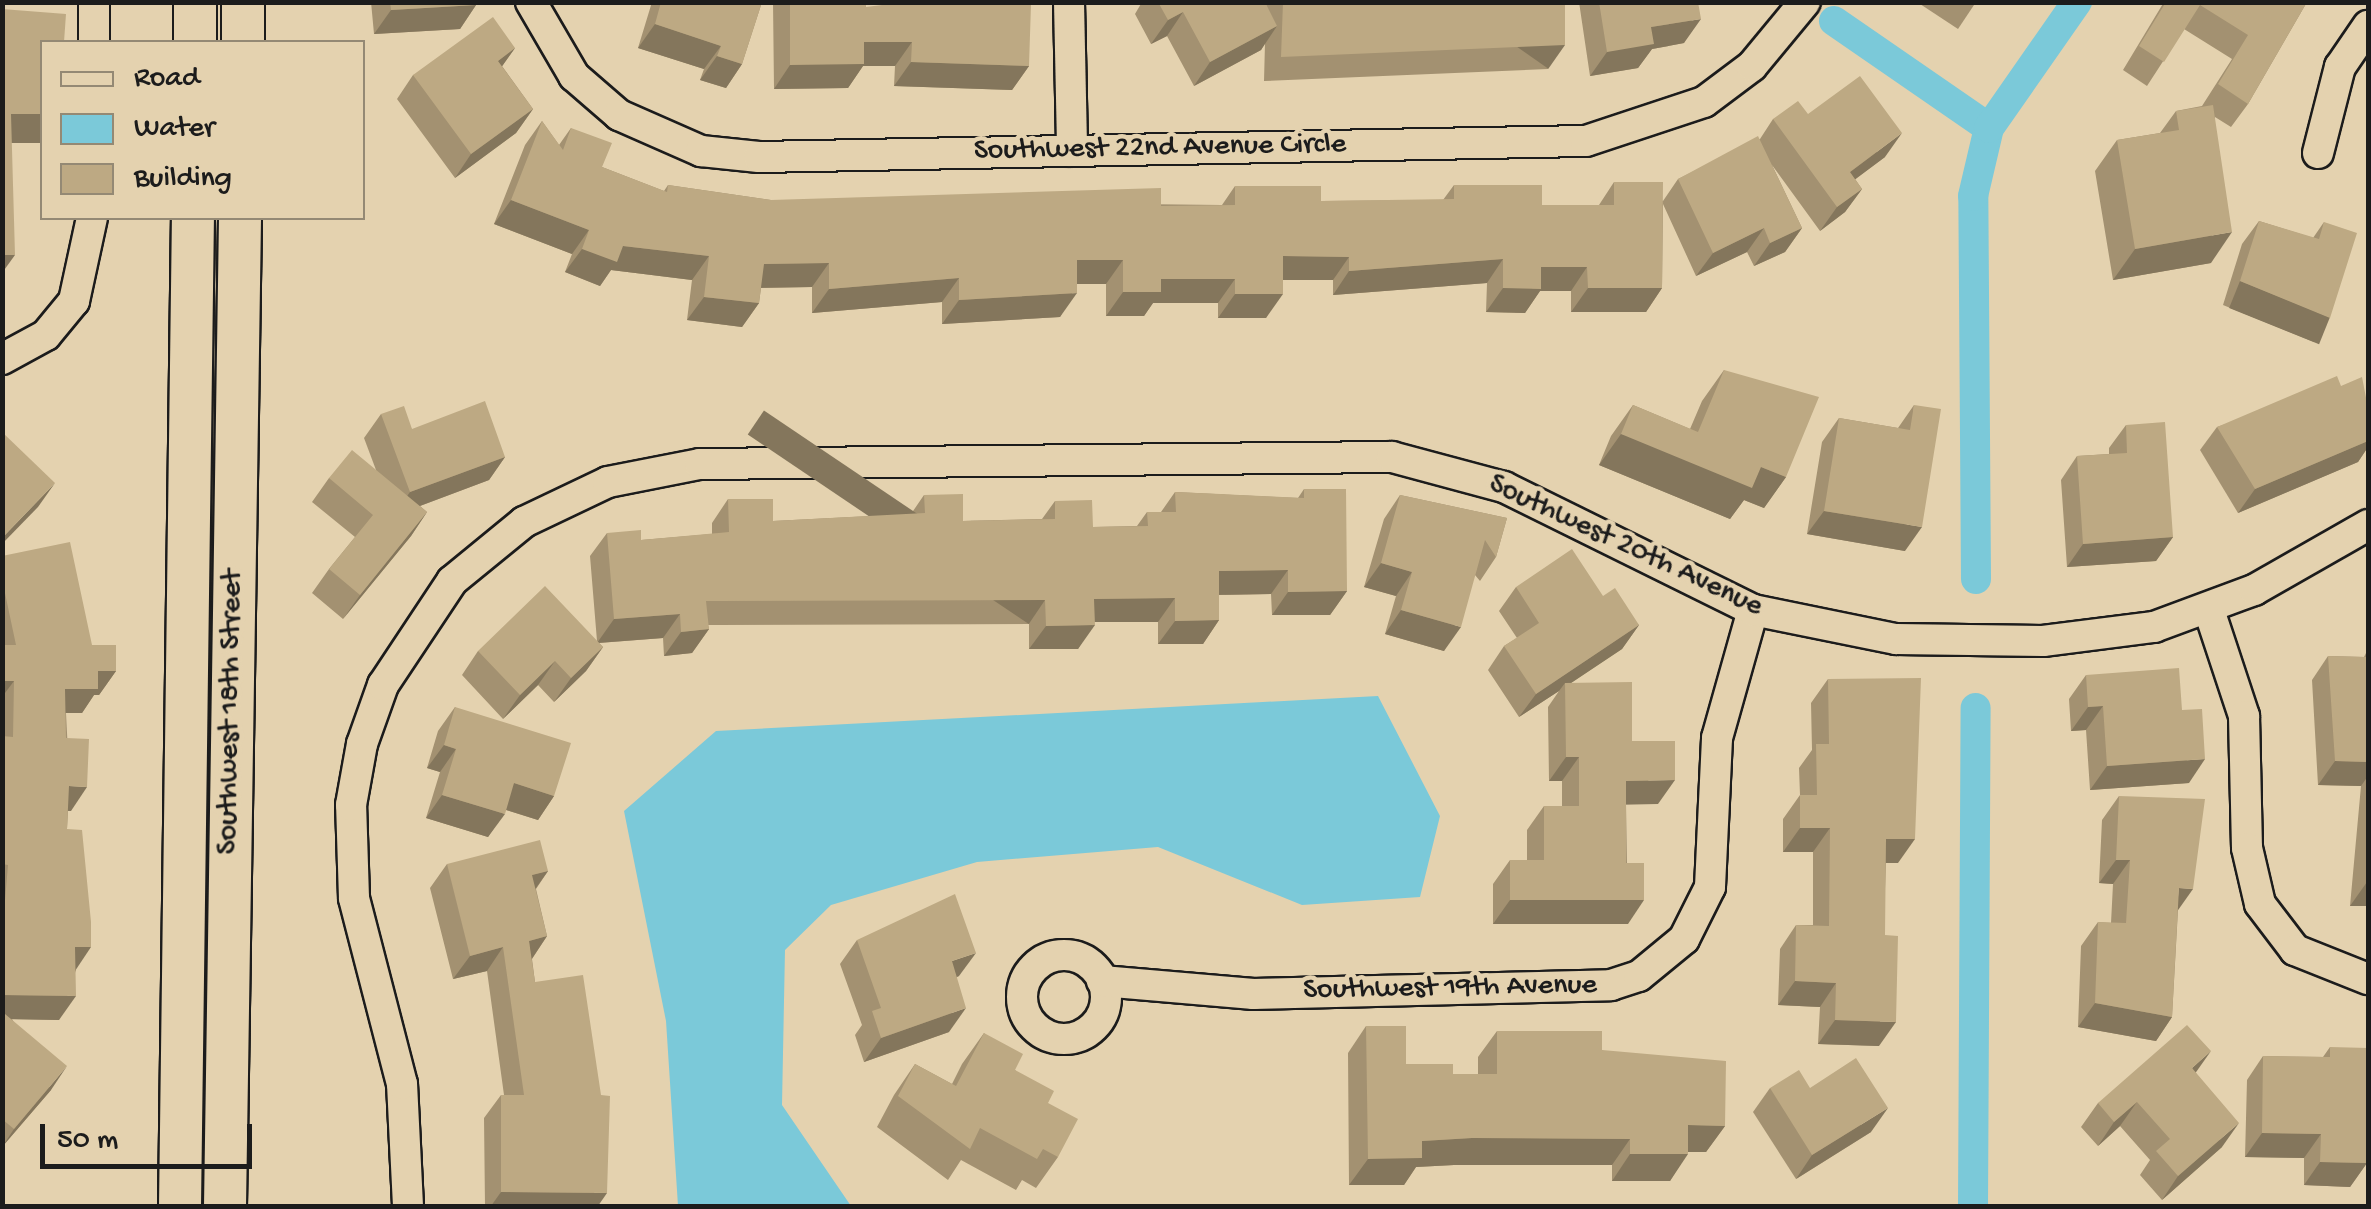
<!DOCTYPE html>
<html>
<head>
<meta charset="utf-8">
<style>
	body { margin:0 }
	#map { position:relative; width:2371px; height:1209px; overflow:hidden; background:#e4d2af; font-family:"Gochi Hand",sans-serif }
	div>[style] { position:absolute }
	.water>* { inset:0; background:#7bc9d9 }
	.canal>* { height:30px; margin:-15px; padding:0 15px; transform-origin:15px; border-radius:15px; background:#7bc9d9 }
	.roads { filter:drop-shadow(2px 0 #1c1c1c) drop-shadow(-2px 0 #1c1c1c) drop-shadow(0 2px #1c1c1c) drop-shadow(0 -2px #1c1c1c) }
	.street>* { height:30px; margin:-15px; padding:0 15px; transform-origin:15px; border-radius:15px; background:#e4d2af }
	.street>.ring { margin:-15px; padding:0; box-sizing:content-box; background:none; border:30px solid #e4d2af; border-radius:50% }
	.secondary>* { height:42px; margin:-21px; padding:0 21px; transform-origin:21px; border-radius:21px; background:#e4d2af }
	.wall>* { inset:0; background:#a39171 }
	.shaded-wall>* { inset:0; background:#84765c; transform-origin:0 0 }
	.building>* { inset:0; background:#bda983 }
	span { translate:-50% -50%; white-space:nowrap; text-align:center; line-height:1.15; -webkit-text-stroke:9px #e4d2af; paint-order:stroke }
	.street-label { font-size:30px; color:#1c1c1c }
	.frame { position:absolute; inset:0; border:5px solid #1c1c1c; pointer-events:none }
	.legend { position:absolute; left:40px; top:40px; width:325px; height:180px; box-sizing:border-box; background:#e4d2af; border:2px solid #948974; margin:0; padding:12px 18px; list-style:none; font-size:30px; color:#1c1c1c }
	.legend li { display:flex; align-items:center; gap:20px; height:50px }
	.legend b { width:50px; border:2px solid #948974 }
	.scale { position:absolute; left:40px; top:1124px; width:212px; height:45px; box-sizing:border-box; border:5px solid #1c1c1c; border-top:0; padding-left:12px; font-size:30px; line-height:35px; white-space:nowrap; color:#1c1c1c; -webkit-text-stroke:8px #e4d2af; paint-order:stroke }
</style>
</head>
<body>
<div id="map">
	<div class="water">
		<i style="clip-path:polygon(1378px 696px,1440px 816px,1420px 897px,1302px 905px,1158px 847px,977px 862px,831px 905px,785px 950px,782px 1105px,851px 1206px,678px 1206px,666px 1021px,624px 811px,716px 731px)"></i>
	</div>
	<div class="canal">
		<i style="left:1834px;top:21px;width:188px;rotate:34.6deg"></i>
		<i style="left:1976px;top:579px;width:383px;rotate:-90.4deg"></i>
		<i style="left:1973px;top:196px;width:70px;rotate:-76.8deg"></i>
		<i style="left:1989px;top:128px;width:154px;rotate:-55.1deg"></i>
		<i style="left:1973px;top:1206px;width:498px;rotate:-89.7deg"></i>
	</div>
	<div class="roads">
		<div class="street">
			<i style="left:94px;top:2px;width:40px;rotate:90deg"></i>
			<i style="left:531px;top:2px;width:86px;rotate:59.8deg"></i>
			<i style="left:574px;top:76px;width:60px;rotate:40.9deg"></i>
			<i style="left:619px;top:115px;width:90px;rotate:23.7deg"></i>
			<i style="left:701px;top:151px;width:58px;rotate:5.9deg"></i>
			<i style="left:759px;top:157px;width:827px;rotate:-1.11deg"></i>
			<i style="left:1586px;top:141px;width:124px;rotate:-18.3deg"></i>
			<i style="left:1704px;top:102px;width:60px;rotate:-36.9deg"></i>
			<i style="left:1752px;top:66px;width:83px;rotate:-50.4deg"></i>
			<i style="left:1069px;top:2px;width:149px;rotate:88.8deg"></i>
			<i style="left:2318px;top:153px;width:89px;rotate:-75.7deg"></i>
			<i style="left:2340px;top:67px;width:50px;rotate:-55.7deg"></i>
			<i style="left:2px;top:359px;width:50px;rotate:-28.6deg"></i>
			<i style="left:46px;top:335px;width:44px;rotate:-50.5deg"></i>
			<i style="left:74px;top:301px;width:85px;rotate:-77.8deg"></i>
			<i style="left:2209px;top:610px;width:112px;rotate:71.7deg"></i>
			<i style="left:2244px;top:716px;width:132px;rotate:88.7deg"></i>
			<i style="left:2247px;top:848px;width:57px;rotate:76.9deg"></i>
			<i style="left:2260px;top:904px;width:58px;rotate:52.7deg"></i>
			<i style="left:2295px;top:950px;width:79px;rotate:21.7deg"></i>
			<i class="ring" style="left:1022px;top:955px;width:54px;height:54px"></i>
			<i style="left:1102px;top:981px;width:152px;rotate:4.9deg"></i>
			<i style="left:1253px;top:994px;width:358px;rotate:-1.4deg"></i>
			<i style="left:1611px;top:985px;width:29px;rotate:-18deg"></i>
			<i style="left:1639px;top:976px;width:58px;rotate:-39.4deg"></i>
			<i style="left:1684px;top:939px;width:58px;rotate:-63.4deg"></i>
			<i style="left:1710px;top:887px;width:149px;rotate:-87.3deg"></i>
			<i style="left:1717px;top:738px;width:133px;rotate:-74.3deg"></i>
			<i style="left:408px;top:1206px;width:122px;rotate:-92.8deg"></i>
			<i style="left:402px;top:1084px;width:192px;rotate:-104.5deg"></i>
			<i style="left:354px;top:898px;width:93px;rotate:-91.8deg"></i>
			<i style="left:351px;top:805px;width:62px;rotate:-79.8deg"></i>
			<i style="left:362px;top:744px;width:63px;rotate:-70.4deg"></i>
			<i style="left:383px;top:685px;width:125px;rotate:-56.4deg"></i>
			<i style="left:452px;top:581px;width:93px;rotate:-39.3deg"></i>
			<i style="left:524px;top:522px;width:93px;rotate:-25.5deg"></i>
			<i style="left:608px;top:482px;width:94px;rotate:-11.1deg"></i>
			<i style="left:700px;top:464px;width:692px;rotate:-0.58deg"></i>
			<i style="left:1392px;top:457px;width:116px;rotate:15deg"></i>
			<i style="left:1504px;top:487px;width:278px;rotate:26.3deg"></i>
			<i style="left:1753px;top:610px;width:146px;rotate:11.5deg"></i>
			<i style="left:1896px;top:639px;width:147px;rotate:0.8deg"></i>
			<i style="left:2043px;top:641px;width:112px;rotate:-7.2deg"></i>
			<i style="left:2154px;top:627px;width:107px;rotate:-20.3deg"></i>
			<i style="left:2254px;top:590px;width:131px;rotate:-29.7deg"></i>
		</div>
		<div class="secondary">
			<i style="left:195px;top:42px;width:40px;rotate:-90deg"></i>
			<i style="left:243px;top:42px;width:40px;rotate:-90deg"></i>
			<i style="left:180px;top:1206px;width:988px;rotate:-89.25deg"></i>
			<i style="left:225px;top:1206px;width:988px;rotate:-89.13deg"></i>
		</div>
	</div>
	<div class="wall">
		<i style="clip-path:polygon(371px 2px,476px 2px,476px 5px,460px 29px,374px 34px)"></i>
		<i style="clip-path:polygon(652px 2px,762px 2px,742px 64px,726px 88px,700px 80px,704px 69px,638px 48px)"></i>
		<i style="clip-path:polygon(773px 2px,865px 2px,866px 7px,1029px 66px,1012px 90px,894px 86px,895px 66px,863px 66px,848px 88px,774px 89px)"></i>
		<i style="clip-path:polygon(1142px 2px,1265px 2px,1266px 6px,1267px 2px,1565px 2px,1548px 69px,1264px 81px,1265px 43px,1261px 50px,1194px 86px,1167px 36px,1151px 44px,1135px 14px)"></i>
		<i style="clip-path:polygon(1579px 2px,1698px 2px,1684px 43px,1652px 49px,1638px 68px,1590px 76px)"></i>
		<i style="clip-path:polygon(1917px 2px,1976px 2px,1958px 29px)"></i>
		<i style="clip-path:polygon(2164px 2px,2307px 2px,2248px 104px,2231px 127px,2215px 117px,2211px 263px,2113px 280px,2095px 171px,2117px 140px,2160px 133px,2176px 111px,2202px 106px,2232px 59px,2184px 29px,2147px 86px,2123px 70px)"></i>
		<i style="clip-path:polygon(515px 48px,502px 66px,533px 109px,516px 133px,455px 178px,397px 99px,413px 75px)"></i>
		<i style="clip-path:polygon(1808px 114px,1885px 157px,1855px 179px,1862px 189px,1845px 212px,1820px 231px,1772px 165px,1802px 228px,1785px 252px,1754px 266px,1747px 252px,1696px 276px,1663px 204px,1662px 288px,1646px 312px,1571px 312px,1571px 291px,1540px 291px,1525px 313px,1486px 312px,1487px 283px,1333px 295px,1333px 280px,1283px 280px,1266px 318px,1218px 318px,1218px 303px,1153px 303px,1144px 316px,1106px 316px,1106px 284px,1077px 284px,1060px 317px,942px 324px,942px 302px,812px 313px,812px 287px,761px 288px,759px 303px,742px 327px,687px 320px,692px 280px,611px 270px,600px 286px,565px 272px,572px 254px,494px 224px,525px 145px,542px 121px,559px 145px,571px 128px,602px 167px,664px 191px,668px 185px,771px 200px,1222px 205px,1235px 186px,1321px 201px,1443px 200px,1454px 185px,1542px 205px,1599px 205px,1614px 182px,1663px 201px,1678px 179px,1760px 139px,1773px 119px)"></i>
		<i style="clip-path:polygon(2259px 221px,2313px 238px,2324px 222px,2314px 342px,2223px 305px,2242px 244px)"></i>
		<i style="clip-path:polygon(1724px 370px,1786px 477px,1764px 508px,1744px 500px,1730px 519px,1599px 465px,1611px 436px,1633px 405px,1690px 429px,1702px 401px)"></i>
		<i style="clip-path:polygon(2341px 386px,2368px 408px,2368px 447px,2358px 462px,2238px 513px,2200px 450px,2217px 427px)"></i>
		<i style="clip-path:polygon(1914px 405px,1905px 551px,1807px 534px,1822px 442px,1839px 418px,1898px 428px)"></i>
		<i style="clip-path:polygon(381px 414px,412px 429px,505px 457px,489px 480px,420px 506px,427px 512px,411px 536px,343px 619px,312px 593px,329px 569px,355px 537px,312px 502px,329px 478px,376px 470px,364px 438px)"></i>
		<i style="clip-path:polygon(2126px 425px,2173px 537px,2156px 561px,2067px 567px,2061px 480px,2077px 456px,2109px 454px,2109px 448px)"></i>
		<i style="clip-path:polygon(1304px 489px,1347px 591px,1330px 615px,1272px 615px,1271px 594px,1219px 595px,1219px 620px,1203px 644px,1158px 644px,1158px 622px,1094px 622px,1078px 649px,1029px 649px,1029px 624px,708px 625px,709px 629px,692px 653px,664px 656px,663px 638px,599px 643px,603px 647px,586px 671px,554px 702px,538px 685px,503px 719px,462px 675px,478px 651px,597px 641px,590px 556px,607px 533px,641px 540px,712px 534px,712px 523px,728px 499px,773px 521px,911px 514px,924px 495px,963px 521px,1042px 519px,1055px 501px,1093px 527px,1137px 526px,1147px 512px,1161px 512px,1175px 492px,1298px 498px)"></i>
		<i style="clip-path:polygon(1400px 495px,1507px 518px,1496px 557px,1480px 581px,1475px 575px,1444px 651px,1385px 634px,1396px 596px,1364px 587px,1384px 519px)"></i>
		<i style="clip-path:polygon(2px 556px,116px 671px,99px 695px,94px 695px,82px 713px,66px 713px,71px 811px,68px 811px,67px 829px,76px 970px,59px 1020px,12px 1019px,51px 1090px,2px 1147px)"></i>
		<i style="clip-path:polygon(1516px 587px,1603px 596px,1639px 625px,1622px 649px,1571px 683px,1632px 741px,1658px 804px,1626px 804px,1628px 924px,1493px 924px,1493px 884px,1510px 860px,1527px 860px,1527px 830px,1544px 806px,1562px 806px,1562px 781px,1549px 781px,1548px 707px,1559px 691px,1519px 717px,1488px 670px,1504px 646px,1517px 638px,1499px 611px)"></i>
		<i style="clip-path:polygon(2368px 649px,2368px 906px,2350px 906px,2361px 786px,2318px 785px,2312px 680px,2328px 656px,2364px 657px)"></i>
		<i style="clip-path:polygon(2086px 675px,2182px 710px,2189px 783px,2090px 790px,2086px 730px,2071px 731px,2069px 699px)"></i>
		<i style="clip-path:polygon(1828px 679px,1898px 863px,1886px 863px,1879px 1046px,1818px 1044px,1820px 1007px,1778px 1005px,1780px 949px,1796px 925px,1813px 925px,1813px 852px,1783px 852px,1783px 819px,1800px 795px,1799px 768px,1812px 750px,1811px 703px)"></i>
		<i style="clip-path:polygon(455px 707px,554px 796px,538px 820px,506px 810px,488px 837px,426px 818px,440px 772px,427px 768px,438px 731px)"></i>
		<i style="clip-path:polygon(2119px 796px,2178px 910px,2172px 1017px,2156px 1041px,2078px 1027px,2081px 946px,2098px 922px,2111px 923px,2113px 884px,2099px 883px,2102px 820px)"></i>
		<i style="clip-path:polygon(447px 864px,548px 871px,536px 889px,547px 936px,532px 959px,535px 982px,598px 1206px,485px 1206px,484px 1118px,501px 1095px,504px 1095px,487px 971px,453px 979px,430px 888px)"></i>
		<i style="clip-path:polygon(857px 940px,959px 976px,957px 977px,949px 1032px,864px 1062px,855px 1035px,862px 1025px,840px 964px)"></i>
		<i style="clip-path:polygon(1366px 1026px,1406px 1064px,1453px 1074px,1478px 1074px,1478px 1057px,1497px 1031px,1602px 1050px,1725px 1126px,1706px 1152px,1688px 1152px,1670px 1181px,1612px 1181px,1612px 1165px,1454px 1165px,1416px 1167px,1404px 1185px,1349px 1185px,1348px 1053px)"></i>
		<i style="clip-path:polygon(984px 1033px,1015px 1070px,1048px 1103px,1058px 1157px,1036px 1188px,1022px 1180px,1016px 1190px,961px 1160px,948px 1180px,877px 1127px,894px 1095px,915px 1064px,952px 1084px,962px 1064px)"></i>
		<i style="clip-path:polygon(2330px 1047px,2367px 1128px,2367px 1163px,2350px 1187px,2304px 1185px,2304px 1158px,2245px 1157px,2247px 1080px,2263px 1056px,2323px 1057px)"></i>
		<i style="clip-path:polygon(2196px 1073px,2222px 1147px,2162px 1200px,2140px 1175px,2150px 1160px,2120px 1126px,2098px 1146px,2081px 1127px,2098px 1103px)"></i>
		<i style="clip-path:polygon(1770px 1088px,1810px 1088px,1871px 1132px,1796px 1179px,1753px 1112px)"></i>
	</div>
	<div class="shaded-wall">
		<i style="clip-path:polygon(476px 5px,460px 29px,374px 34px,391px 10px)"></i>
		<i style="clip-path:polygon(1183px 12px,1167px 36px,1151px 44px,1168px 20px)"></i>
		<i style="clip-path:polygon(1701px 19px,1684px 43px,1652px 49px,1638px 68px,1590px 76px,1607px 52px,1651px 27px)"></i>
		<i style="clip-path:polygon(655px 24px,721px 46px,704px 69px,638px 48px)"></i>
		<i style="clip-path:polygon(1277px 26px,1261px 50px,1194px 86px,1210px 62px)"></i>
		<i style="clip-path:polygon(864px 42px,912px 42px,895px 66px,863px 66px,848px 88px,774px 89px,790px 65px)"></i>
		<i style="left:1565px;top:45px;width:29px;height:284px;rotate:125deg"></i>
		<i style="clip-path:polygon(515px 48px,498px 72px,498px 61px)"></i>
		<i style="clip-path:polygon(717px 56px,742px 64px,726px 88px,700px 80px)"></i>
		<i style="clip-path:polygon(911px 62px,1029px 66px,1012px 90px,894px 86px)"></i>
		<i style="clip-path:polygon(533px 109px,516px 133px,455px 178px,471px 154px)"></i>
		<i style="clip-path:polygon(11px 114px,42px 114px,42px 140px,40px 143px,2px 143px)"></i>
		<i style="clip-path:polygon(1902px 133px,1885px 157px,1833px 196px,1850px 172px)"></i>
		<i style="clip-path:polygon(1862px 189px,1845px 212px,1820px 231px,1837px 207px)"></i>
		<i style="clip-path:polygon(511px 200px,589px 230px,572px 254px,494px 224px)"></i>
		<i style="clip-path:polygon(1764px 228px,1747px 252px,1696px 276px,1713px 253px)"></i>
		<i style="clip-path:polygon(1802px 228px,1785px 252px,1754px 266px,1770px 243px)"></i>
		<i style="clip-path:polygon(2232px 232px,2211px 263px,2113px 280px,2135px 249px)"></i>
		<i style="clip-path:polygon(623px 246px,709px 256px,692px 280px,611px 270px,600px 286px,565px 272px,582px 249px)"></i>
		<i style="clip-path:polygon(2px 255px,15px 255px,2px 273px)"></i>
		<i style="clip-path:polygon(1283px 256px,1349px 257px,1333px 280px,1267px 280px)"></i>
		<i style="clip-path:polygon(1503px 259px,1487px 283px,1333px 295px,1349px 271px)"></i>
		<i style="clip-path:polygon(1077px 260px,1123px 260px,1106px 284px,1060px 284px)"></i>
		<i style="clip-path:polygon(829px 263px,812px 287px,747px 288px,764px 264px)"></i>
		<i style="clip-path:polygon(1541px 267px,1587px 267px,1571px 291px,1540px 291px,1525px 313px,1486px 312px,1503px 288px)"></i>
		<i style="clip-path:polygon(959px 278px,942px 302px,812px 313px,829px 289px)"></i>
		<i style="clip-path:polygon(1161px 279px,1235px 279px,1218px 303px,1153px 303px,1144px 316px,1106px 316px,1123px 292px)"></i>
		<i style="left:2240px;top:281px;width:97px;height:29px;rotate:22deg"></i>
		<i style="clip-path:polygon(1588px 288px,1662px 288px,1646px 312px,1571px 312px)"></i>
		<i style="clip-path:polygon(1077px 293px,1060px 317px,942px 324px,959px 300px)"></i>
		<i style="clip-path:polygon(1235px 294px,1283px 294px,1266px 318px,1218px 318px)"></i>
		<i style="clip-path:polygon(704px 297px,759px 303px,742px 327px,687px 320px)"></i>
		<i style="clip-path:polygon(1621px 434px,1761px 467px,1786px 477px,1764px 508px,1744px 500px,1730px 519px,1599px 465px)"></i>
		<i style="clip-path:polygon(2368px 441px,2368px 447px,2358px 462px,2238px 513px,2255px 489px)"></i>
		<i style="clip-path:polygon(505px 457px,489px 480px,393px 516px,410px 492px)"></i>
		<i style="clip-path:polygon(55px 483px,38px 507px,2px 544px,2px 538px)"></i>
		<i style="clip-path:polygon(1824px 511px,1922px 527px,1905px 551px,1807px 534px)"></i>
		<i style="clip-path:polygon(427px 512px,411px 536px,343px 619px,360px 595px)"></i>
		<i style="clip-path:polygon(2173px 537px,2156px 561px,2067px 567px,2083px 544px)"></i>
		<i style="clip-path:polygon(1381px 563px,1412px 572px,1396px 596px,1364px 587px)"></i>
		<i style="clip-path:polygon(1288px 570px,1271px 594px,1202px 595px,1219px 571px)"></i>
		<i style="clip-path:polygon(1347px 591px,1330px 615px,1272px 615px,1288px 592px)"></i>
		<i style="clip-path:polygon(1175px 598px,1158px 622px,1077px 622px,1094px 599px)"></i>
		<i style="left:1045px;top:600px;width:29px;height:339px;rotate:124deg"></i>
		<i style="clip-path:polygon(1401px 610px,1461px 627px,1444px 651px,1385px 634px)"></i>
		<i style="clip-path:polygon(680px 614px,663px 638px,597px 643px,614px 619px)"></i>
		<i style="clip-path:polygon(1219px 620px,1203px 644px,1158px 644px,1175px 621px)"></i>
		<i style="clip-path:polygon(1095px 625px,1078px 649px,1029px 649px,1046px 626px)"></i>
		<i style="clip-path:polygon(1639px 625px,1622px 649px,1565px 687px,1565px 683px,1559px 691px,1519px 717px,1536px 694px)"></i>
		<i style="clip-path:polygon(709px 629px,692px 653px,664px 656px,681px 632px)"></i>
		<i style="clip-path:polygon(603px 647px,586px 671px,554px 702px,571px 678px)"></i>
		<i style="clip-path:polygon(555px 661px,538px 685px,503px 719px,520px 695px)"></i>
		<i style="clip-path:polygon(98px 671px,116px 671px,99px 695px,94px 695px,82px 713px,49px 713px,65px 689px)"></i>
		<i style="clip-path:polygon(2px 681px,14px 681px,2px 697px)"></i>
		<i style="clip-path:polygon(2103px 706px,2086px 730px,2071px 731px,2088px 707px)"></i>
		<i style="clip-path:polygon(444px 745px,456px 749px,440px 772px,427px 768px)"></i>
		<i style="clip-path:polygon(1566px 757px,1579px 757px,1562px 781px,1549px 781px)"></i>
		<i style="clip-path:polygon(2205px 759px,2189px 783px,2090px 790px,2107px 766px)"></i>
		<i style="clip-path:polygon(2335px 761px,2368px 762px,2368px 776px,2361px 786px,2318px 785px)"></i>
		<i style="clip-path:polygon(1675px 780px,1658px 804px,1609px 805px,1626px 781px)"></i>
		<i style="clip-path:polygon(514px 783px,554px 796px,538px 820px,497px 807px)"></i>
		<i style="clip-path:polygon(69px 786px,87px 787px,71px 811px,52px 810px)"></i>
		<i style="clip-path:polygon(442px 795px,505px 814px,488px 837px,426px 818px)"></i>
		<i style="clip-path:polygon(1800px 828px,1830px 828px,1813px 852px,1783px 852px)"></i>
		<i style="clip-path:polygon(1886px 839px,1915px 839px,1898px 863px,1869px 863px)"></i>
		<i style="clip-path:polygon(2116px 860px,2130px 860px,2113px 884px,2099px 883px)"></i>
		<i style="clip-path:polygon(548px 871px,531px 895px,532px 875px)"></i>
		<i style="clip-path:polygon(2367px 882px,2368px 882px,2368px 906px,2350px 906px)"></i>
		<i style="clip-path:polygon(2179px 888px,2193px 889px,2176px 913px)"></i>
		<i style="clip-path:polygon(1510px 900px,1644px 900px,1628px 924px,1493px 924px)"></i>
		<i style="clip-path:polygon(547px 936px,531px 960px,529px 941px)"></i>
		<i style="clip-path:polygon(75px 947px,91px 947px,75px 971px)"></i>
		<i style="clip-path:polygon(503px 947px,487px 971px,453px 979px,470px 956px)"></i>
		<i style="clip-path:polygon(976px 953px,959px 976px,936px 985px,952px 961px)"></i>
		<i style="clip-path:polygon(1795px 981px,1836px 983px,1820px 1007px,1778px 1005px)"></i>
		<i style="clip-path:polygon(2px 995px,76px 996px,59px 1020px,2px 1019px)"></i>
		<i style="clip-path:polygon(2095px 1003px,2172px 1017px,2156px 1041px,2078px 1027px)"></i>
		<i style="clip-path:polygon(966px 1008px,949px 1032px,864px 1062px,881px 1038px)"></i>
		<i style="clip-path:polygon(1835px 1020px,1896px 1022px,1879px 1046px,1818px 1044px)"></i>
		<i style="clip-path:polygon(2211px 1051px,2194px 1075px,2192px 1068px)"></i>
		<i style="clip-path:polygon(67px 1066px,51px 1090px,2px 1147px,14px 1129px)"></i>
		<i style="clip-path:polygon(2137px 1102px,2120px 1126px,2098px 1146px,2114px 1122px)"></i>
		<i style="clip-path:polygon(1888px 1108px,1871px 1132px,1796px 1179px,1812px 1155px)"></i>
		<i style="clip-path:polygon(2239px 1123px,2222px 1147px,2162px 1200px,2178px 1176px)"></i>
		<i style="clip-path:polygon(1688px 1125px,1725px 1126px,1706px 1152px,1670px 1152px)"></i>
		<i style="clip-path:polygon(2262px 1133px,2321px 1134px,2304px 1158px,2245px 1157px)"></i>
		<i style="clip-path:polygon(1472px 1138px,1630px 1139px,1612px 1165px,1454px 1165px,1416px 1167px,1404px 1185px,1349px 1185px,1368px 1159px,1422px 1141px)"></i>
		<i style="clip-path:polygon(1630px 1154px,1688px 1154px,1670px 1181px,1612px 1181px)"></i>
		<i style="clip-path:polygon(2320px 1162px,2367px 1163px,2350px 1187px,2304px 1185px)"></i>
		<i style="clip-path:polygon(501px 1192px,607px 1193px,598px 1206px,491px 1206px)"></i>
	</div>
	<div class="building">
		<i style="clip-path:polygon(390px 2px,476px 2px,476px 5px,391px 10px)"></i>
		<i style="clip-path:polygon(661px 2px,762px 2px,742px 64px,717px 56px,721px 46px,655px 24px)"></i>
		<i style="clip-path:polygon(790px 2px,865px 2px,866px 7px,906px 2px,1021px 2px,1021px 4px,1031px 4px,1029px 66px,911px 62px,912px 42px,864px 42px,864px 64px,790px 65px)"></i>
		<i style="clip-path:polygon(1158px 2px,1265px 2px,1277px 26px,1210px 62px,1183px 12px,1168px 20px)"></i>
		<i style="clip-path:polygon(1283px 2px,1565px 2px,1565px 45px,1281px 57px)"></i>
		<i style="clip-path:polygon(1599px 2px,1698px 2px,1701px 19px,1651px 27px,1654px 44px,1607px 52px)"></i>
		<i style="clip-path:polygon(2166px 2px,2307px 2px,2248px 104px,2218px 84px,2248px 35px,2200px 5px,2164px 62px,2139px 46px)"></i>
		<i style="clip-path:polygon(2px 9px,66px 14px,64px 42px,42px 42px,42px 114px,11px 114px,15px 255px,2px 255px)"></i>
		<i style="clip-path:polygon(493px 17px,515px 48px,498px 61px,533px 109px,471px 154px,413px 75px)"></i>
		<i style="clip-path:polygon(1860px 76px,1902px 133px,1850px 172px,1862px 189px,1837px 207px,1773px 119px,1798px 101px,1808px 114px)"></i>
		<i style="clip-path:polygon(2213px 105px,2232px 232px,2135px 249px,2117px 140px,2179px 130px,2176px 111px)"></i>
		<i style="clip-path:polygon(542px 121px,563px 150px,571px 128px,612px 143px,602px 167px,667px 192px,668px 185px,771px 200px,1161px 188px,1161px 206px,1235px 205px,1235px 186px,1321px 186px,1321px 201px,1454px 199px,1454px 185px,1542px 185px,1542px 205px,1614px 205px,1614px 182px,1663px 182px,1662px 288px,1588px 288px,1587px 267px,1541px 267px,1541px 289px,1503px 288px,1503px 259px,1349px 271px,1349px 257px,1283px 256px,1283px 294px,1235px 294px,1235px 279px,1161px 279px,1161px 292px,1123px 292px,1123px 260px,1077px 260px,1077px 293px,959px 300px,959px 278px,829px 289px,829px 263px,764px 264px,759px 303px,704px 297px,709px 256px,623px 246px,617px 262px,582px 249px,589px 230px,511px 200px)"></i>
		<i style="clip-path:polygon(1758px 136px,1802px 228px,1770px 243px,1764px 228px,1713px 253px,1678px 179px)"></i>
		<i style="clip-path:polygon(2259px 221px,2319px 239px,2324px 222px,2357px 233px,2330px 318px,2240px 281px)"></i>
		<i style="clip-path:polygon(1724px 370px,1819px 397px,1786px 477px,1761px 467px,1752px 488px,1621px 434px,1633px 405px,1698px 432px)"></i>
		<i style="clip-path:polygon(2337px 376px,2341px 386px,2362px 377px,2368px 408px,2368px 441px,2255px 489px,2217px 427px)"></i>
		<i style="clip-path:polygon(485px 401px,505px 457px,410px 492px,381px 414px,404px 406px,412px 429px)"></i>
		<i style="clip-path:polygon(1914px 405px,1941px 409px,1922px 527px,1824px 511px,1839px 418px,1910px 430px)"></i>
		<i style="clip-path:polygon(2165px 422px,2173px 537px,2083px 544px,2077px 456px,2127px 453px,2126px 425px)"></i>
		<i style="clip-path:polygon(2px 432px,55px 483px,2px 538px)"></i>
		<i style="clip-path:polygon(352px 450px,427px 512px,360px 595px,329px 569px,373px 515px,329px 478px)"></i>
		<i style="clip-path:polygon(1304px 489px,1346px 489px,1347px 591px,1288px 592px,1288px 570px,1219px 571px,1219px 620px,1175px 621px,1175px 598px,1094px 599px,1095px 625px,1046px 626px,1045px 600px,706px 601px,709px 629px,681px 632px,680px 614px,614px 619px,607px 533px,641px 530px,641px 540px,729px 532px,728px 499px,773px 499px,773px 521px,925px 513px,924px 495px,963px 494px,963px 521px,1055px 519px,1055px 501px,1092px 500px,1093px 527px,1148px 526px,1147px 512px,1176px 512px,1175px 492px,1304px 498px)"></i>
		<i style="clip-path:polygon(1400px 495px,1507px 518px,1496px 557px,1485px 540px,1461px 627px,1401px 610px,1412px 572px,1381px 563px)"></i>
		<i style="clip-path:polygon(70px 542px,92px 645px,116px 645px,116px 671px,98px 671px,98px 689px,65px 689px,66px 738px,89px 739px,87px 787px,69px 786px,67px 829px,82px 830px,91px 922px,91px 947px,75px 947px,76px 996px,2px 995px,2px 936px,8px 865px,2px 864px,2px 736px,13px 737px,14px 681px,2px 681px,2px 645px,16px 645px,2px 579px,2px 556px)"></i>
		<i style="clip-path:polygon(1572px 549px,1603px 596px,1615px 588px,1639px 625px,1536px 694px,1504px 646px,1539px 623px,1516px 587px)"></i>
		<i style="clip-path:polygon(545px 586px,603px 647px,571px 678px,555px 661px,520px 695px,478px 651px)"></i>
		<i style="clip-path:polygon(2368px 653px,2368px 762px,2335px 761px,2328px 656px,2366px 657px)"></i>
		<i style="clip-path:polygon(2179px 668px,2182px 710px,2202px 709px,2205px 759px,2107px 766px,2103px 706px,2088px 707px,2086px 675px)"></i>
		<i style="clip-path:polygon(1921px 678px,1915px 839px,1886px 839px,1885px 935px,1898px 936px,1896px 1022px,1835px 1020px,1836px 983px,1795px 981px,1796px 925px,1829px 926px,1830px 828px,1800px 828px,1800px 795px,1817px 795px,1816px 744px,1829px 744px,1828px 679px)"></i>
		<i style="clip-path:polygon(1632px 682px,1632px 741px,1675px 741px,1675px 780px,1626px 781px,1626px 863px,1644px 863px,1644px 900px,1510px 900px,1510px 860px,1544px 860px,1544px 806px,1579px 806px,1579px 757px,1566px 757px,1565px 683px)"></i>
		<i style="clip-path:polygon(455px 707px,571px 743px,554px 796px,514px 783px,505px 814px,442px 795px,456px 749px,444px 745px)"></i>
		<i style="clip-path:polygon(2119px 796px,2205px 799px,2193px 889px,2179px 888px,2172px 1017px,2095px 1003px,2098px 922px,2126px 923px,2130px 860px,2116px 860px)"></i>
		<i style="clip-path:polygon(540px 840px,548px 871px,532px 875px,547px 936px,529px 941px,535px 982px,583px 975px,601px 1095px,610px 1096px,607px 1193px,501px 1192px,501px 1095px,524px 1095px,503px 947px,470px 956px,447px 864px)"></i>
		<i style="clip-path:polygon(955px 894px,976px 953px,952px 961px,966px 1008px,881px 1038px,872px 1011px,881px 1008px,857px 940px)"></i>
		<i style="clip-path:polygon(5px 1014px,67px 1066px,14px 1129px,2px 1119px,2px 1017px)"></i>
		<i style="clip-path:polygon(2187px 1025px,2211px 1051px,2192px 1068px,2239px 1123px,2178px 1176px,2156px 1151px,2170px 1139px,2137px 1102px,2114px 1122px,2098px 1103px)"></i>
		<i style="clip-path:polygon(1366px 1026px,1406px 1026px,1406px 1064px,1453px 1064px,1453px 1074px,1497px 1074px,1497px 1031px,1602px 1031px,1602px 1050px,1726px 1061px,1725px 1126px,1688px 1125px,1688px 1154px,1630px 1154px,1630px 1139px,1472px 1138px,1422px 1141px,1422px 1158px,1368px 1159px)"></i>
		<i style="clip-path:polygon(984px 1033px,1023px 1054px,1015px 1070px,1054px 1091px,1048px 1103px,1078px 1119px,1058px 1157px,1043px 1149px,1037px 1159px,980px 1128px,970px 1149px,898px 1096px,915px 1064px,956px 1086px)"></i>
		<i style="clip-path:polygon(2330px 1047px,2368px 1048px,2367px 1163px,2320px 1162px,2321px 1134px,2262px 1133px,2263px 1056px,2330px 1057px)"></i>
		<i style="clip-path:polygon(1856px 1058px,1888px 1108px,1812px 1155px,1770px 1088px,1799px 1070px,1810px 1088px)"></i>
	</div>
	<div class="street-label">
		<span style="left:1160px;top:149px;rotate:-1deg">Southwest 22nd Avenue Circle</span>
		<span style="left:1625px;top:547px;rotate:25deg">Southwest 20th Avenue</span>
		<span style="left:232px;top:712px;rotate:-89deg">Southwest 18th Street</span>
		<span style="left:1450px;top:989px;rotate:-1deg">Southwest 19th Avenue</span>
	</div>
	<div class="frame"></div>
	<ul class="legend">
	<li><b style="height:12px;background:#e4d2af"></b>Road</li>
	<li><b style="height:28px;background:#7bc9d9"></b>Water</li>
	<li><b style="height:28px;background:#bda983"></b>Building</li>
	</ul>
	<div class="scale">50 m</div>
</div>
</body>
</html>
